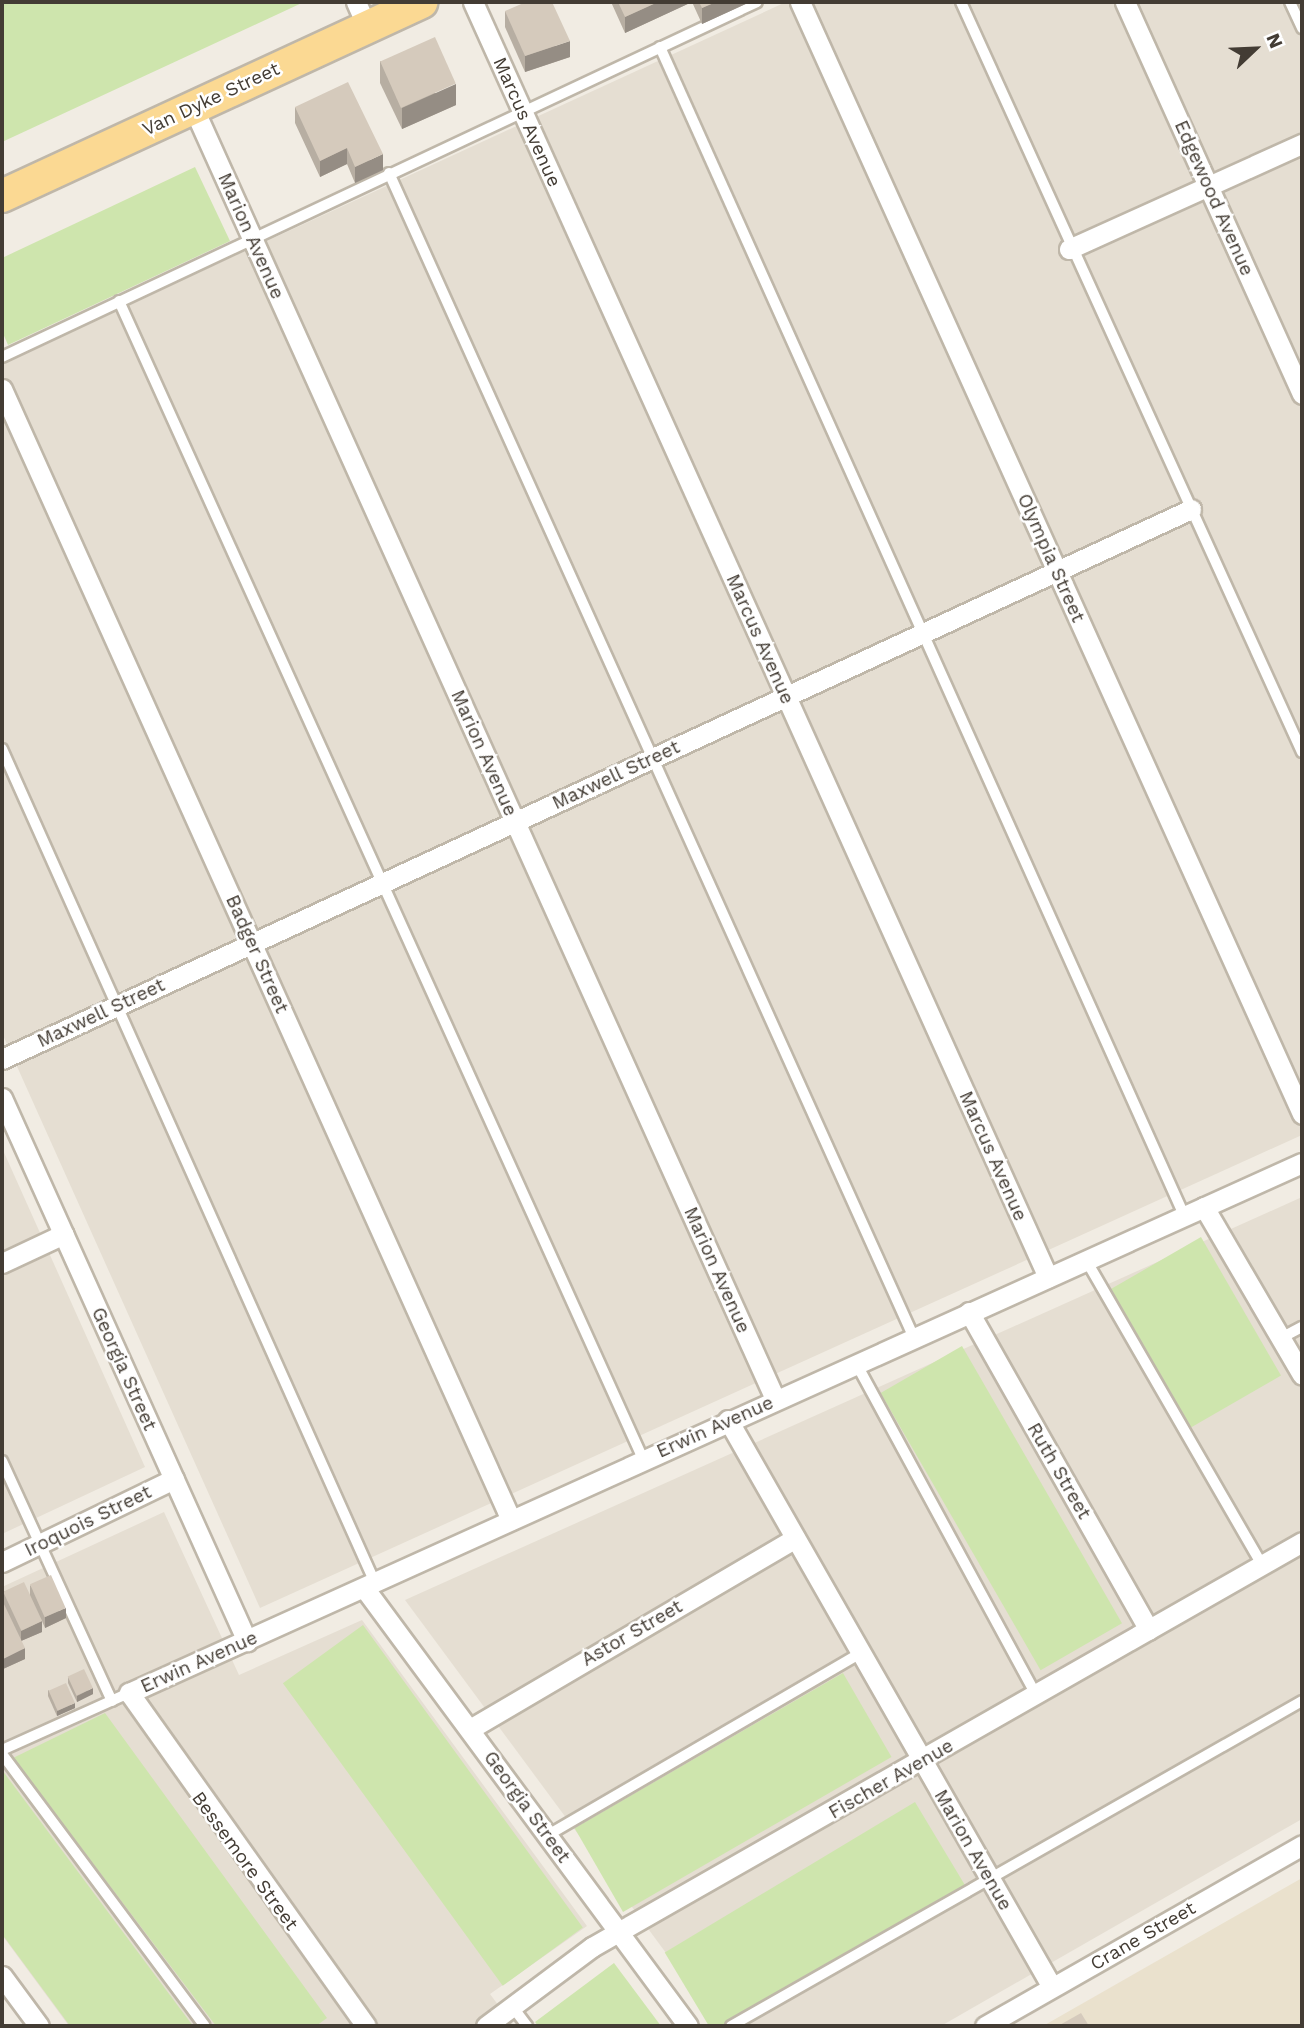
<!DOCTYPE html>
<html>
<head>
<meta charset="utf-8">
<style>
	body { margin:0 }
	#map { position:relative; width:1304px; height:2028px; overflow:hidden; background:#f1ece3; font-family:"Work Sans",sans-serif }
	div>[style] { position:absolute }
	.residential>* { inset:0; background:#e5ded2 }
	.education>* { inset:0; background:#eae1cd }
	.green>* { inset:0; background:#cee5ad; transform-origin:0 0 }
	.roads { filter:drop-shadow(2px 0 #bfb7a9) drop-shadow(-2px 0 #bfb7a9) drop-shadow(0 2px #bfb7a9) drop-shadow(0 -2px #bfb7a9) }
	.lane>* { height:10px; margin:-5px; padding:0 5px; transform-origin:5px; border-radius:5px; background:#fff }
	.street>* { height:19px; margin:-9.5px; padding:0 9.5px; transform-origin:9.5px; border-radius:9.5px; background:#fff }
	.primary>* { height:32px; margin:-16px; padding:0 16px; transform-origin:16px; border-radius:16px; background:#fbd993 }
	.wall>* { inset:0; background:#b7aea2 }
	.shaded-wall>* { inset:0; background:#958d84 }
	.building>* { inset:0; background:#d5cabc; transform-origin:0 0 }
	span { translate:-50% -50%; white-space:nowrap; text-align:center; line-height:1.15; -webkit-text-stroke:5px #fff; paint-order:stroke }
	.street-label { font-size:19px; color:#433c34 }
	.frame { position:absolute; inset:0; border:4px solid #433c34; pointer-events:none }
	.north { position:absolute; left:1220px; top:14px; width:70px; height:70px; -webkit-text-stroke:5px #fff; paint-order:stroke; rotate:67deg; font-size:19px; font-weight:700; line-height:28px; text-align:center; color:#433c34 }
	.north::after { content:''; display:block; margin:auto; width:24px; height:32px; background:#433c34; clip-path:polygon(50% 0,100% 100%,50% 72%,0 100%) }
</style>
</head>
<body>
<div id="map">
	<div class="residential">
		<i style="clip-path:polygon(786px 2px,1302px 2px,1302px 1135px,260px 1608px,2px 1033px,2px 363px)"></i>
		<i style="clip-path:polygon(2px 1148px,145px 1467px,2px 1534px)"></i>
		<i style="clip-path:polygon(1302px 1197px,1302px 1819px,941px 2026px,720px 2026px,405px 1600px)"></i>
		<i style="clip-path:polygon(164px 1512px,239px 1675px,362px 1620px,587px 1926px,490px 1994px,514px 2026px,69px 2026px,2px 1935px,2px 1587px)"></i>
	</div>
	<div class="education">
		<i style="clip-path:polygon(1302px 1878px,1302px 2026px,1043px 2026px)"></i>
	</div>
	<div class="green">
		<i style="clip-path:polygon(2px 2px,304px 2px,2px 142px)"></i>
		<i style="clip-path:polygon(195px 167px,230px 241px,8px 345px,2px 331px,2px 258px)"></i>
		<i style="left:1201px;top:1237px;width:160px;height:106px;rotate:60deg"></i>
		<i style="left:962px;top:1346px;width:320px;height:94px;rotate:60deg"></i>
		<i style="left:363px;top:1625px;width:374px;height:99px;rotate:54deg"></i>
		<i style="left:843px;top:1673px;width:97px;height:310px;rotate:60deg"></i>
		<i style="clip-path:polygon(105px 1713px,327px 2018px,316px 2026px,216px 2026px,13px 1758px)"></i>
		<i style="clip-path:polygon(2px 1770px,193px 2026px,70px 2026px,2px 1934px)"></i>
		<i style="left:915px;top:1802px;width:98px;height:292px;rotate:59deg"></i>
		<i style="clip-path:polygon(614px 1963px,661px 2026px,538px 2026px,535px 2022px)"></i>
	</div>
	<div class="roads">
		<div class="lane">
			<i style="left:961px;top:2px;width:824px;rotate:65.55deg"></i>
			<i style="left:1290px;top:2px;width:29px;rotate:65deg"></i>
			<i style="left:660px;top:47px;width:1280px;rotate:65.84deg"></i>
			<i style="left:389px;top:173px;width:1278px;rotate:65.74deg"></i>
			<i style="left:119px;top:301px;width:1271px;rotate:65.65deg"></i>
			<i style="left:2px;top:357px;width:834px;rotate:-25.18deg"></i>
			<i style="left:2px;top:749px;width:914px;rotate:65.9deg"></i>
			<i style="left:1086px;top:1260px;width:352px;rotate:60deg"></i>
			<i style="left:1281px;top:1338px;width:24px;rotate:-28deg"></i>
			<i style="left:857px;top:1365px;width:377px;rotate:61.5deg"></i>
			<i style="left:2px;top:1461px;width:264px;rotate:65.4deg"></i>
			<i style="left:2px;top:1750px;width:139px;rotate:-24.2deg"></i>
			<i style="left:2px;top:1754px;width:339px;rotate:53.3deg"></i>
			<i style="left:548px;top:1835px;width:362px;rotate:-30.2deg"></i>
			<i style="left:512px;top:2006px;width:25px;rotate:53deg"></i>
			<i style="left:731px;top:2026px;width:657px;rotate:-29.65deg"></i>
		</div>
		<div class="street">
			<i style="left:356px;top:2px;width:27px;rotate:66deg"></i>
			<i style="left:473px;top:2px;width:1399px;rotate:65.73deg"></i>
			<i style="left:800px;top:2px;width:1220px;rotate:65.7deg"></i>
			<i style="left:1125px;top:2px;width:430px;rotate:65.7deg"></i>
			<i style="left:193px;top:107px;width:1417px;rotate:65.75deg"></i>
			<i style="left:1069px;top:249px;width:256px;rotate:-24.3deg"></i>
			<i style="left:2px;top:389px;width:1240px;rotate:65.77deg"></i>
			<i style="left:2px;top:1059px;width:1310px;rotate:-24.82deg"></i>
			<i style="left:2px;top:1098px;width:596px;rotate:65.72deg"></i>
			<i style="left:1204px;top:1207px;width:194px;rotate:59.7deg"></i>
			<i style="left:2px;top:1263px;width:68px;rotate:-25.1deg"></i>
			<i style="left:969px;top:1312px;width:365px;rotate:60.5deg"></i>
			<i style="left:728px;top:1420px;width:653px;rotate:60.26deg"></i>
			<i style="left:2px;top:1562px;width:191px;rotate:-25.8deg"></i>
			<i style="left:365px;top:1589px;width:543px;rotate:53.53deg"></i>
			<i style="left:470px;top:1729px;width:377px;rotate:-30.4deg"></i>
			<i style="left:2px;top:1976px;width:62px;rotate:53.5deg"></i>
			<i style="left:366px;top:2026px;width:409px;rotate:-125.4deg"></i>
			<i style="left:129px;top:1693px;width:1287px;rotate:-24.32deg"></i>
			<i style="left:486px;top:2026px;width:132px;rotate:-36.7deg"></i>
			<i style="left:592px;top:1947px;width:817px;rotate:-29.7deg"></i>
			<i style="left:985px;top:2026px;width:365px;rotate:-29.7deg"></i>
		</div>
		<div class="primary">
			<i style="left:2px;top:196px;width:462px;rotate:-24.8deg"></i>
		</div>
	</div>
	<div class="wall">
		<i style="clip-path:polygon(611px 2px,750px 2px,702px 24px,692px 2px,625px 33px)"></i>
		<i style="clip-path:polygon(505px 11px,570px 57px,525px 72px,505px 27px)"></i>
		<i style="clip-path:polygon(380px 61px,456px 105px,402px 129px,380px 83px)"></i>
		<i style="clip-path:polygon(295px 107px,383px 170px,355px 183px,347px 164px,320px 177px,295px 123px)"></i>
		<i style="clip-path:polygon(30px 1585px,66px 1618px,45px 1628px,42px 1621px,42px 1632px,21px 1641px,25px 1659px,3px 1669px,2px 1667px,2px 1600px,3px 1602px,3px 1591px,30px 1595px)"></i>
		<i style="clip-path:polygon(68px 1677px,93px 1694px,77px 1702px,68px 1683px)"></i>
		<i style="clip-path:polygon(48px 1690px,75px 1708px,57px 1716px,48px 1696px)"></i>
	</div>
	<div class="shaded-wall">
		<i style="clip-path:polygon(658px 2px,692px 2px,625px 33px,625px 17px)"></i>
		<i style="clip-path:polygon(716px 2px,750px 2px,702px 24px,702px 8px)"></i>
		<i style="clip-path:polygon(570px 41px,570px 57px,525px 72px,525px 56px)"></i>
		<i style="clip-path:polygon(456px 84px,456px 105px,402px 129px,402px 108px)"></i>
		<i style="clip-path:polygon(347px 148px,347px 164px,320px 177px,320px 161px)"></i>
		<i style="clip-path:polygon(383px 154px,383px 170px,355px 183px,355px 167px)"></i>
		<i style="clip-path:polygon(66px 1608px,66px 1618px,45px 1628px,45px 1617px)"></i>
		<i style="clip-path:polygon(42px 1621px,42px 1632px,21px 1641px,21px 1631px)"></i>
		<i style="clip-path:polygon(25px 1648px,25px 1659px,3px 1669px,3px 1659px)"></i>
		<i style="clip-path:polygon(93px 1688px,93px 1694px,77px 1702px,77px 1696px)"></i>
		<i style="clip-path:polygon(75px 1703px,75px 1708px,57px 1716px,57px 1711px)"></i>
	</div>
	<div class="building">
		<i style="clip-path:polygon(526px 2px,552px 2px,570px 41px,525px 56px,505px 11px)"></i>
		<i style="clip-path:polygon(618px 2px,658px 2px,625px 17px)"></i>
		<i style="clip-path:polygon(699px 2px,716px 2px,702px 8px)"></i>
		<i style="left:435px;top:37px;width:51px;height:60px;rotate:66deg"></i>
		<i style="clip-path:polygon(348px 82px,383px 154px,355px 167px,347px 148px,320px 161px,295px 107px)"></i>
		<i style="left:51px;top:1575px;width:36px;height:23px;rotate:66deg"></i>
		<i style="left:24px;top:1582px;width:43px;height:23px;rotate:65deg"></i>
		<i style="clip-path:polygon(2px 1600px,25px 1648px,3px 1659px,2px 1656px)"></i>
		<i style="left:84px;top:1669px;width:21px;height:18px;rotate:65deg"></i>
		<i style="left:66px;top:1683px;width:22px;height:19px;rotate:66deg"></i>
		<i style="clip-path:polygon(1081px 2013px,1089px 2026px,1058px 2026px)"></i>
	</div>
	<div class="street-label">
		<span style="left:211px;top:99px;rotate:-25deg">Van Dyke Street</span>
		<span style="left:527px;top:122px;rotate:66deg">Marcus Avenue</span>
		<span style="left:1214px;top:198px;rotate:66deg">Edgewood Avenue</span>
		<span style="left:251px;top:236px;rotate:66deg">Marion Avenue</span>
		<span style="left:1051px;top:558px;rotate:66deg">Olympia Street</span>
		<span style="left:760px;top:639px;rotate:66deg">Marcus Avenue</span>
		<span style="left:484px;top:753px;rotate:66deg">Marion Avenue</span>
		<span style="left:616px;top:775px;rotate:-25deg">Maxwell Street</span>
		<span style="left:257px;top:954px;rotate:66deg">Badger Street</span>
		<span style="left:101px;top:1013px;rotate:-25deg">Maxwell Street</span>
		<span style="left:993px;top:1156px;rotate:66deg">Marcus Avenue</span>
		<span style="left:717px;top:1270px;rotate:66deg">Marion Avenue</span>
		<span style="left:124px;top:1369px;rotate:66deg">Georgia Street</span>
		<span style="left:715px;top:1427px;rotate:-24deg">Erwin Avenue</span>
		<span style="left:1059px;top:1471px;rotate:60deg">Ruth Street</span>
		<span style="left:88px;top:1521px;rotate:-26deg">Iroquois Street</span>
		<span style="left:632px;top:1633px;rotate:-30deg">Astor Street</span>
		<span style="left:199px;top:1662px;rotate:-24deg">Erwin Avenue</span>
		<span style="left:891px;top:1779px;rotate:-30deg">Fischer Avenue</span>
		<span style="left:527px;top:1807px;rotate:54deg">Georgia Street</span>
		<span style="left:973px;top:1850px;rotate:60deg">Marion Avenue</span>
		<span style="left:245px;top:1861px;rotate:54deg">Bessemore Street</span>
		<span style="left:1143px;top:1936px;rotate:-30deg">Crane Street</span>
	</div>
	<div class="frame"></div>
	<div class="north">N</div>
</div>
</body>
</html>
